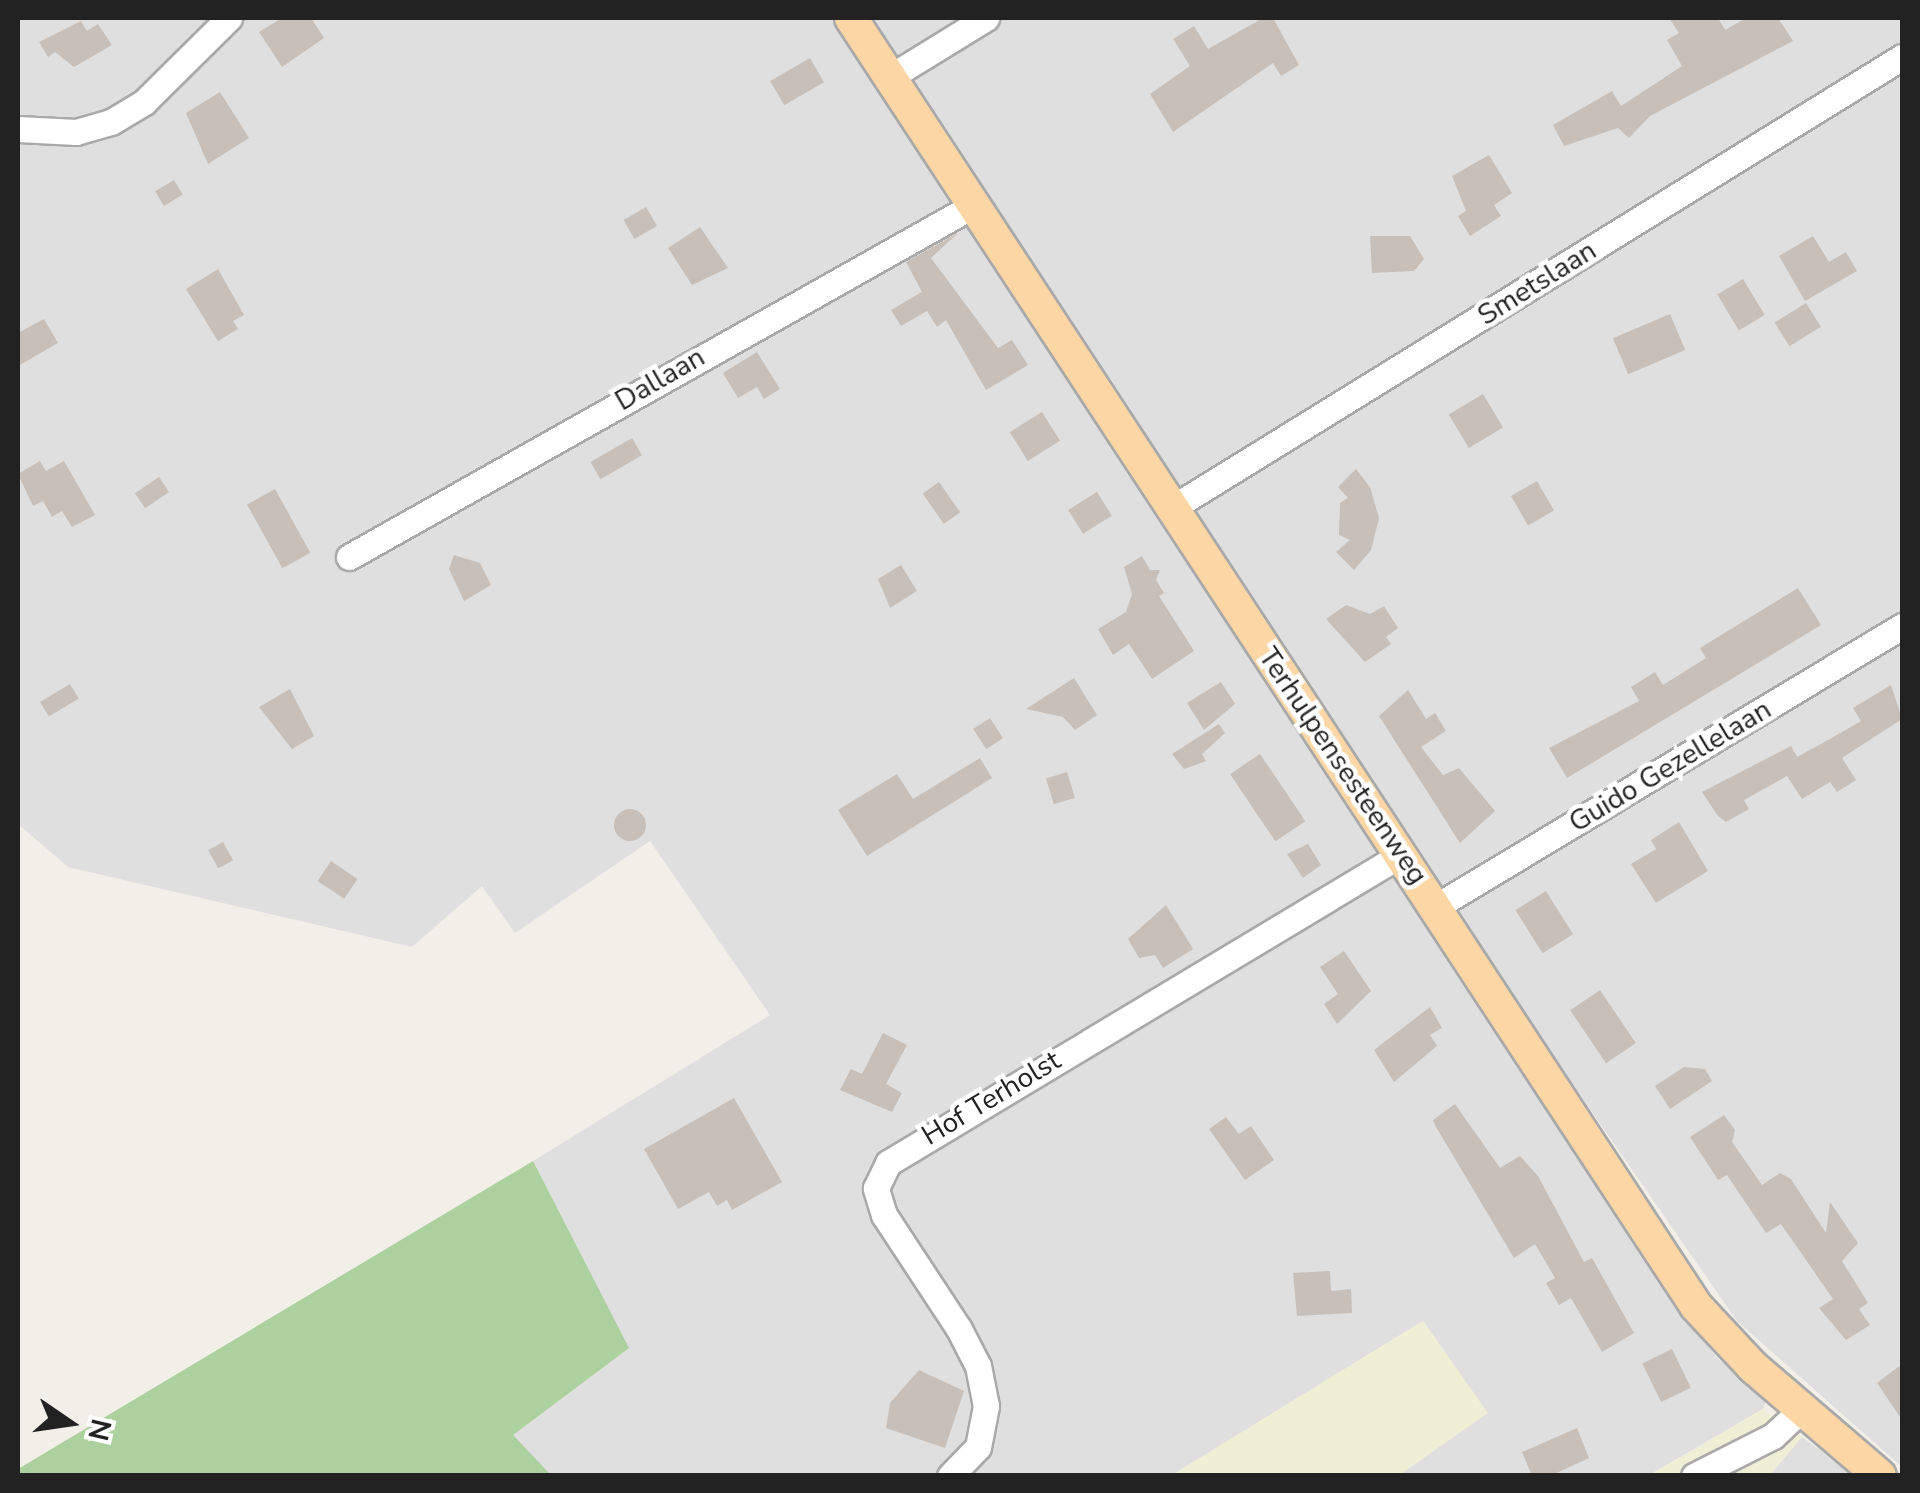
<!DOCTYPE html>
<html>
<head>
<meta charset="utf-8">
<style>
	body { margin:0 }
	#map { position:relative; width:1920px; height:1493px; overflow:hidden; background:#f2efe9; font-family:"Nunito Sans",sans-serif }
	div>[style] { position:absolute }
	.residential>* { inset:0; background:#e0dfdf }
	.farmland>* { inset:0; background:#eef0d5 }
	.forest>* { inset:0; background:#add19e }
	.building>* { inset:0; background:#c7bfb8; transform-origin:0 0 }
	.round { border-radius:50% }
	.roads { filter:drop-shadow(2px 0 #a9a9a9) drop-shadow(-2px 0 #a9a9a9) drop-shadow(0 2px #a9a9a9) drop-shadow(0 -2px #a9a9a9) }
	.minor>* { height:25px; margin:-12.5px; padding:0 12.5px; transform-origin:12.5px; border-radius:12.5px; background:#fff }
	.major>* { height:32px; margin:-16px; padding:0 16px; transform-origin:16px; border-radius:16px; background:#fcd6a4 }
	span { translate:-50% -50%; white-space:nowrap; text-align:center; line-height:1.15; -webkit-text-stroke:9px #fff; paint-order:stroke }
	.street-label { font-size:28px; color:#222 }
	.frame { position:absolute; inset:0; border:20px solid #222; pointer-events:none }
	.north { position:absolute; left:20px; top:1373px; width:100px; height:100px; -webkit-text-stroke:8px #fff; paint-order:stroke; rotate:103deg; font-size:28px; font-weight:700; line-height:40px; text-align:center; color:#222 }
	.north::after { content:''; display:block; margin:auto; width:35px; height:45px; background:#222; clip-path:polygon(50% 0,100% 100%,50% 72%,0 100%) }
</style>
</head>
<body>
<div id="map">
	<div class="residential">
		<i style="clip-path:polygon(18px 18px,831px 18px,1716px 1357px,1767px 1399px,1763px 1409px,1649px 1475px,1399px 1475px,1487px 1413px,1423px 1321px,1172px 1475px,551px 1475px,512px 1435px,628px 1348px,533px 1161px,770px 1015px,650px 841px,515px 933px,482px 886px,412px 947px,68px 867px,18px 824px)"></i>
		<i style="clip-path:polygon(866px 18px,1902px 18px,1902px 1467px,1737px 1321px,1436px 887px)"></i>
		<i style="clip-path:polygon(1802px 1437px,1855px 1475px,1769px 1476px)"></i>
	</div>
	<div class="farmland">
		<i style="clip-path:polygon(1423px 1321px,1488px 1413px,1399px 1475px,1172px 1475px)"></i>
		<i style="clip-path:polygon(1763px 1409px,1802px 1437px,1769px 1475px,1649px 1476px)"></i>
	</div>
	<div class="forest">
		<i style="clip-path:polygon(533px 1161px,629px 1348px,513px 1435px,551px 1475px,18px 1475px,18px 1469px)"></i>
	</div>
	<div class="building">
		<i style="clip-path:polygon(282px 18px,311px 18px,324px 38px,282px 67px,259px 32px)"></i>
		<i style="clip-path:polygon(1263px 18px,1273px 18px,1299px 65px,1281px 76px,1273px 63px,1173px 132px,1150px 94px,1190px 66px,1173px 39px,1194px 26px,1208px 49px)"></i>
		<i style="clip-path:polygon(1669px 18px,1718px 18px,1725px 30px,1746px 18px,1778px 18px,1793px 41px,1650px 116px,1629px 138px,1618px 128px,1564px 146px,1553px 125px,1612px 91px,1621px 106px,1682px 66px,1667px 40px,1679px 33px)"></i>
		<i style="clip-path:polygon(81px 21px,87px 31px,98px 24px,112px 45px,74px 67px,55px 52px,48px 57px,39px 42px)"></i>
		<i style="left:810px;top:58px;width:28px;height:46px;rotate:60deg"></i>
		<i style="clip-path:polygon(220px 92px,249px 138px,208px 164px,186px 113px)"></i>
		<i style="clip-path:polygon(1489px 155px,1512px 193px,1494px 205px,1501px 216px,1470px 236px,1458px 216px,1466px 211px,1452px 176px)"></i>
		<i style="left:174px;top:180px;width:17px;height:22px;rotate:59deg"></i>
		<i style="left:646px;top:207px;width:22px;height:26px;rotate:60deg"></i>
		<i style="clip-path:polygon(700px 227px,728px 268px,692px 285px,668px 248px)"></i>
		<i style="clip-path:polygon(958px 233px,931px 258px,998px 348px,1012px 340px,1028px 365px,986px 390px,946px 320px,937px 327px,927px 311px,901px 326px,891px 310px,922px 292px,906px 262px)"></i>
		<i style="clip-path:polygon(1370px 236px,1410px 236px,1424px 259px,1414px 271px,1372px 273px)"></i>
		<i style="clip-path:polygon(1813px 236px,1829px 262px,1846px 252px,1857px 271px,1805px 301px,1779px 256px)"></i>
		<i style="clip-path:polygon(218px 269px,244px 315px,233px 321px,238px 329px,218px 341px,186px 289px)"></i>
		<i style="left:1743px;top:279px;width:42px;height:30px;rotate:59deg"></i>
		<i style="left:1806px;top:303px;width:28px;height:37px;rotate:58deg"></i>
		<i style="left:1670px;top:314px;width:39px;height:62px;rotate:67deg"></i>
		<i style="clip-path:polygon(44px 319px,58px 343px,18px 366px,18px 333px)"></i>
		<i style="clip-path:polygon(757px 352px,780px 389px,764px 399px,757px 387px,738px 398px,723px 373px)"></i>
		<i style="left:1483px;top:394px;width:39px;height:40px;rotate:59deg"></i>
		<i style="left:1042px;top:412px;width:34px;height:38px;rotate:58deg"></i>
		<i style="left:632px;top:438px;width:20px;height:48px;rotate:60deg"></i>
		<i style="clip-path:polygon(40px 461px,46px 471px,64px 461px,95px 515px,72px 527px,62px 511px,52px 517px,43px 501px,33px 506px,18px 474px)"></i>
		<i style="clip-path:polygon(1356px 469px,1370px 487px,1379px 518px,1371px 550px,1354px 570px,1336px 552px,1350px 540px,1339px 535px,1340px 503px,1348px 498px,1338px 487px)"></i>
		<i style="left:159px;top:477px;width:18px;height:29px;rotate:56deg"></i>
		<i style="left:1537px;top:481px;width:34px;height:30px;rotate:60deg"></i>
		<i style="left:939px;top:482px;width:37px;height:20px;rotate:55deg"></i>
		<i style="left:275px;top:489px;width:73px;height:32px;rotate:61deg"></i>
		<i style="left:1097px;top:492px;width:28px;height:34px;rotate:58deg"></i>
		<i style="clip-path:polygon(454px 555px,480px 563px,491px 585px,464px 601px,449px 569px)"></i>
		<i style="clip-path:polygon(1142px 556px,1150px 570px,1160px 570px,1156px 580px,1164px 593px,1159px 596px,1194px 651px,1152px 679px,1129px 644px,1113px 655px,1098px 629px,1126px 612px,1132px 594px,1124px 567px)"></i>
		<i style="clip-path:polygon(901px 565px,917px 591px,890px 608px,878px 579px)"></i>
		<i style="clip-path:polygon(1798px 588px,1821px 625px,1567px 778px,1549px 748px,1639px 701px,1631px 687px,1655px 672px,1663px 685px,1706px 658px,1700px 648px)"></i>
		<i style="clip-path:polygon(1346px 605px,1370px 614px,1384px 606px,1398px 628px,1386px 637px,1391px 644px,1365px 662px,1326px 619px)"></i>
		<i style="clip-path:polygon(1074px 678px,1097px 715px,1075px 730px,1063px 717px,1026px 709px)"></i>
		<i style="clip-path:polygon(1221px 682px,1235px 704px,1204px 730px,1187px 703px)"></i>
		<i style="left:70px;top:684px;width:17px;height:35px;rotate:59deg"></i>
		<i style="clip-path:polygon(1891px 685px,1902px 719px,1842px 758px,1856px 780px,1837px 792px,1830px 782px,1802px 799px,1787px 776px,1744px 800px,1749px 809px,1726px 822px,1718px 816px,1702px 792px,1791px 746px,1797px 757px,1830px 739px,1861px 721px,1853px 708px)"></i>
		<i style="clip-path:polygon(290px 689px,314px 736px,292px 749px,259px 707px)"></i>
		<i style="clip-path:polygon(1408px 690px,1426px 719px,1435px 713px,1446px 731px,1421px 747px,1443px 775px,1459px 768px,1495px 811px,1460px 843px,1379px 716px)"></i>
		<i style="left:990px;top:718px;width:24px;height:20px;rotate:57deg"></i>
		<i style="clip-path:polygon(1219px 724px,1225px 733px,1202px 754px,1206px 761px,1184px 769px,1172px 754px)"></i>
		<i style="left:1260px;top:754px;width:81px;height:36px;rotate:56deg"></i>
		<i style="clip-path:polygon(980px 758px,992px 778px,867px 856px,838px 810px,897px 774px,913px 799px)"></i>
		<i style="left:1067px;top:772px;width:27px;height:22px;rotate:73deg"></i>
		<i class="round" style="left:614px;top:809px;width:32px;height:32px"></i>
		<i style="clip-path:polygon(1679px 822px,1708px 871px,1656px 903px,1631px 864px,1656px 849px,1651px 840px)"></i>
		<i style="left:223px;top:842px;width:21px;height:17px;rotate:61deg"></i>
		<i style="clip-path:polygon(1308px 844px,1321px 865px,1303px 878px,1287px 854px)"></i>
		<i style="left:331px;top:861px;width:32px;height:24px;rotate:34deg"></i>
		<i style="left:1546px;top:891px;width:51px;height:36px;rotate:58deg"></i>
		<i style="clip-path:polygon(1166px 905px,1193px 949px,1163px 968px,1155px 955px,1139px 958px,1128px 939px)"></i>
		<i style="clip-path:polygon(1344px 951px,1371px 991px,1337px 1024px,1324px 1004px,1338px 994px,1320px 967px)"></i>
		<i style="left:1600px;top:990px;width:64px;height:36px;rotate:56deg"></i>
		<i style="clip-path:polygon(1430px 1007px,1442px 1028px,1430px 1035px,1437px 1046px,1394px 1082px,1374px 1050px)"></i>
		<i style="clip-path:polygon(883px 1033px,907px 1045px,886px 1084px,902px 1093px,892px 1112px,840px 1090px,851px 1069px,862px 1074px)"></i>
		<i style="clip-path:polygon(1684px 1067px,1705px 1069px,1712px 1081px,1670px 1109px,1655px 1086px)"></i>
		<i style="clip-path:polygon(734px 1098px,782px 1182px,732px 1210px,727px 1200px,717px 1206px,709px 1192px,678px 1209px,644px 1149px)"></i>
		<i style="clip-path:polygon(1455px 1104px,1500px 1168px,1520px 1156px,1538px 1176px,1584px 1262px,1592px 1258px,1634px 1333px,1602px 1352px,1571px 1298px,1559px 1305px,1546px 1283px,1555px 1278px,1535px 1244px,1514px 1258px,1436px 1127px,1433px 1120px)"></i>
		<i style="clip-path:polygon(1724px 1115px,1735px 1130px,1732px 1142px,1762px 1185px,1780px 1173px,1791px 1179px,1826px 1233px,1830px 1202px,1858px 1243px,1842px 1261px,1868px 1303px,1859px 1309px,1870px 1325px,1846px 1340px,1819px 1308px,1833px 1299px,1781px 1224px,1766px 1233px,1727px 1175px,1718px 1180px,1690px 1137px)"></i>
		<i style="clip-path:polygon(1226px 1117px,1239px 1134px,1251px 1126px,1274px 1160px,1245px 1180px,1209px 1129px)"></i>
		<i style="clip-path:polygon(1330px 1271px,1331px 1291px,1351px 1289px,1352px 1313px,1297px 1316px,1293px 1273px)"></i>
		<i style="left:1672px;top:1349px;width:43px;height:33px;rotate:64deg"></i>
		<i style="clip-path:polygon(1902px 1364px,1902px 1420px,1877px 1383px)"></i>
		<i style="clip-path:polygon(919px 1370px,964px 1391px,945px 1448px,886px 1428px,890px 1403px)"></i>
		<i style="clip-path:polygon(1577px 1428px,1589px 1458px,1550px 1476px,1532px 1476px,1522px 1452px)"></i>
	</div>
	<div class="roads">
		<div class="minor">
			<i style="left:890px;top:77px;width:113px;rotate:-31.6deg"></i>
			<i style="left:18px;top:129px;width:58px;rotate:3deg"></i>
			<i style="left:76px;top:132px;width:36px;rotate:-16deg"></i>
			<i style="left:111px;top:122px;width:39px;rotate:-31deg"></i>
			<i style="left:144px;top:102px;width:120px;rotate:-44.7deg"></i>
			<i style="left:1172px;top:508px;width:858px;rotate:-31.71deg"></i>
			<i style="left:349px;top:557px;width:717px;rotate:-29.39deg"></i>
			<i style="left:1437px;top:906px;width:543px;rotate:-31.05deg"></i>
			<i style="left:950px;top:1476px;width:40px;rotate:-46deg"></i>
			<i style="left:978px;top:1447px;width:42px;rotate:-79deg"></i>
			<i style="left:986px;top:1406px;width:41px;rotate:-101.3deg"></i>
			<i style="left:978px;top:1366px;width:42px;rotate:-117.2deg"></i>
			<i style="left:959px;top:1329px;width:136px;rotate:-123.3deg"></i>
			<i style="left:884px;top:1215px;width:28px;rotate:-107deg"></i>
			<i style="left:876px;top:1188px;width:28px;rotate:-64deg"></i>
			<i style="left:888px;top:1163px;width:600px;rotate:-31.01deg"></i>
			<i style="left:1694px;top:1476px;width:89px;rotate:-26.9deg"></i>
			<i style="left:1773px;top:1436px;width:40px;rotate:-43deg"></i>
		</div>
		<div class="major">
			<i style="left:851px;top:18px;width:1540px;rotate:56.73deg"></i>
			<i style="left:1696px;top:1306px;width:83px;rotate:46.9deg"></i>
			<i style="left:1753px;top:1367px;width:167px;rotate:40.6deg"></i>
		</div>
	</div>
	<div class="street-label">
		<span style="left:1537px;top:283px;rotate:-32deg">Smetslaan</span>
		<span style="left:660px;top:379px;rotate:-30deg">Dallaan</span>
		<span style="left:1343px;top:766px;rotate:56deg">Terhulpensesteenweg</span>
		<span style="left:1670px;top:766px;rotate:-31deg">Guido Gezellelaan</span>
		<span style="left:991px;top:1098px;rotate:-31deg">Hof Terholst</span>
	</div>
	<div class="frame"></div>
	<div class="north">N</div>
</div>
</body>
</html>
